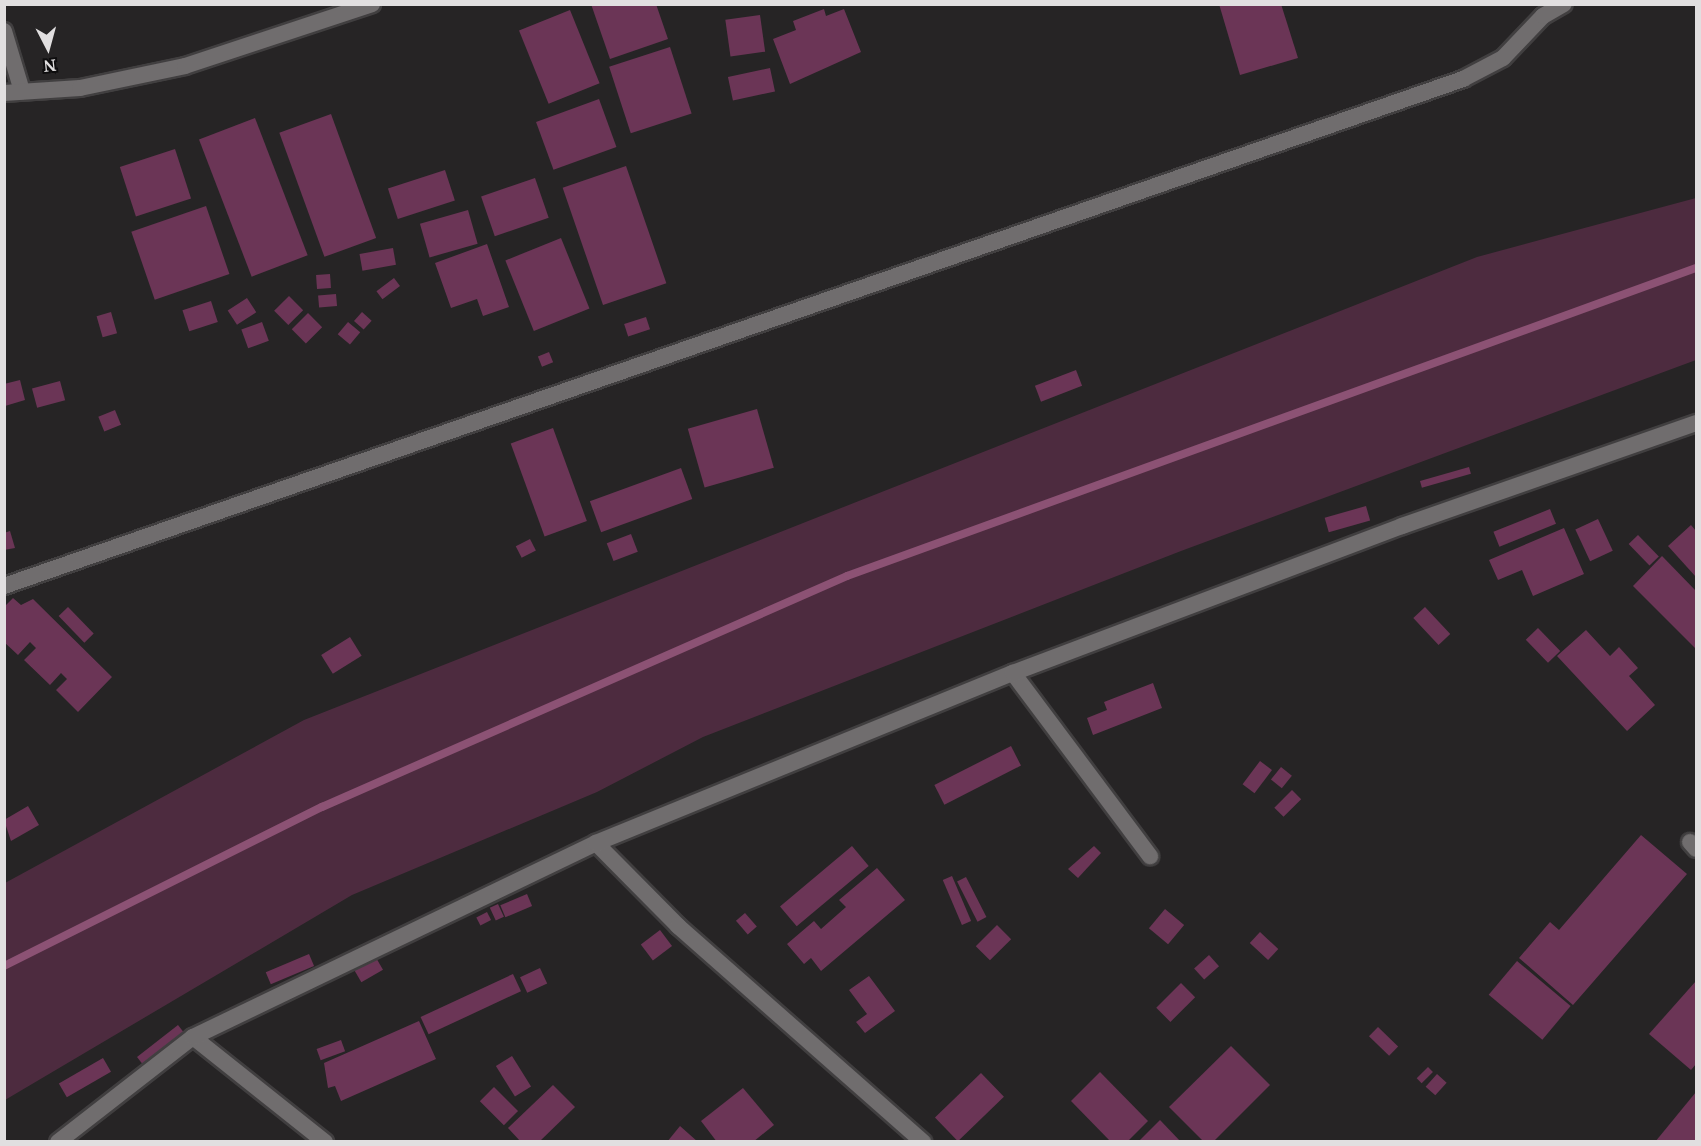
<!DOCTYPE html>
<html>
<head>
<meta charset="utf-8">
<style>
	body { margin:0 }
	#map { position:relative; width:1701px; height:1146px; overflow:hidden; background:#262425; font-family:"Noto Serif",serif }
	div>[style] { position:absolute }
	.green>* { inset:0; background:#4d2b3f }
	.stream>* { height:8px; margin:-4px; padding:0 4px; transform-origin:4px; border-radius:4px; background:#8c5274 }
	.building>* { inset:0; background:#6b3556; transform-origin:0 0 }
	.roads { filter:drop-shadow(2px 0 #413f40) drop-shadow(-2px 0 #413f40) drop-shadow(0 2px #413f40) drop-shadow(0 -2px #413f40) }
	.minor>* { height:16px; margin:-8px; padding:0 8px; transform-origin:8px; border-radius:8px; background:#706d6e }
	span { translate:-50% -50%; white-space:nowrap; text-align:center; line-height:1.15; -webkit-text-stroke:4.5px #0e0d0e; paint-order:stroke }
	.frame { position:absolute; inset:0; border:6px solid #e1dfe0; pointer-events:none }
	.north { position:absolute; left:18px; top:18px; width:60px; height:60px; -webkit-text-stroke:4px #0e0d0e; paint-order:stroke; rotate:174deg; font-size:16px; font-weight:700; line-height:24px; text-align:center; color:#e1dfe0 }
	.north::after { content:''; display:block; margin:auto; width:21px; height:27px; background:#e1dfe0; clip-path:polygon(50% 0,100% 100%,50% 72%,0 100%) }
</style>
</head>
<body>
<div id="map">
	<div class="green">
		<i style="clip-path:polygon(1696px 198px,1696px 360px,1181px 551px,703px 737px,597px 792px,352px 895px,5px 1100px,5px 883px,304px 720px,1477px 257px)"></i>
	</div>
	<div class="stream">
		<i style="left:4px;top:966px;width:356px;rotate:-26.6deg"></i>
		<i style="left:322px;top:807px;width:574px;rotate:-23.75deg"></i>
		<i style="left:847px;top:576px;width:903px;rotate:-19.94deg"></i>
	</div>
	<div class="building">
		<i style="clip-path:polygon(591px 4px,656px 4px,668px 39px,610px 59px)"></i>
		<i style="clip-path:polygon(1219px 4px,1281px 4px,1298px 58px,1240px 75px)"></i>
		<i style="clip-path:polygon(824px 9px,826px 16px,844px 9px,861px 52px,790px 84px,773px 39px,796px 30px,793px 21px)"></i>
		<i style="left:570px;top:10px;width:79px;height:55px;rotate:68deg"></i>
		<i style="left:760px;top:15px;width:37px;height:35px;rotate:82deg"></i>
		<i style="left:670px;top:47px;width:70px;height:64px;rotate:72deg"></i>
		<i style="left:770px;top:68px;width:24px;height:43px;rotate:78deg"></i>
		<i style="left:599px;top:99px;width:51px;height:67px;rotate:70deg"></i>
		<i style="left:331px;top:114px;width:132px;height:55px;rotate:70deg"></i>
		<i style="left:255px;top:118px;width:147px;height:60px;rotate:69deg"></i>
		<i style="left:175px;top:149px;width:52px;height:58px;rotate:72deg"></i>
		<i style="left:626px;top:166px;width:124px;height:67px;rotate:71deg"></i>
		<i style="left:445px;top:170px;width:32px;height:60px;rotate:72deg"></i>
		<i style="left:535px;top:178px;width:42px;height:57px;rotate:71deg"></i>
		<i style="left:206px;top:206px;width:72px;height:79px;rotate:71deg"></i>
		<i style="left:468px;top:210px;width:35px;height:50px;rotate:74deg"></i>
		<i style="left:561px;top:238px;width:76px;height:60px;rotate:68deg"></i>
		<i style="clip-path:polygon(487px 244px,509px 307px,483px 316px,477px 299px,451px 308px,435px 263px)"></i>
		<i style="left:393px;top:248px;width:17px;height:34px;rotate:80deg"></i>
		<i style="left:330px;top:274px;width:14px;height:14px;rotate:86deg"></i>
		<i style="left:394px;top:278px;width:10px;height:22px;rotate:53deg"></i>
		<i style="left:336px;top:294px;width:12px;height:18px;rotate:85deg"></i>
		<i style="left:289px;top:296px;width:20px;height:21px;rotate:45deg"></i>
		<i style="left:247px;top:298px;width:17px;height:23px;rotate:57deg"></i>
		<i style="left:211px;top:301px;width:22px;height:30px;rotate:72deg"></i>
		<i style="left:111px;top:312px;width:22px;height:15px;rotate:74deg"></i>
		<i style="left:362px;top:312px;width:13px;height:12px;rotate:42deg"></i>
		<i style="left:308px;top:313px;width:20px;height:23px;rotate:45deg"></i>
		<i style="left:646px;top:317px;width:13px;height:23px;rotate:72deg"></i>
		<i style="left:262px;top:322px;width:20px;height:22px;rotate:70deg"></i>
		<i style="left:348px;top:322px;width:16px;height:16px;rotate:40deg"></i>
		<i style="left:549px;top:352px;width:11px;height:12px;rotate:68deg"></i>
		<i style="left:1076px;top:370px;width:17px;height:44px;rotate:69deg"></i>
		<i style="clip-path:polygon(20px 380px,25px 400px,5px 406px,4px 384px)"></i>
		<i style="left:60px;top:381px;width:20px;height:29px;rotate:75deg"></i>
		<i style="left:757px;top:409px;width:61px;height:72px;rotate:74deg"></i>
		<i style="left:115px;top:410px;width:16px;height:18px;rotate:68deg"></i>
		<i style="left:553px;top:428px;width:99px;height:45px;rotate:70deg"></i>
		<i style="left:1469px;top:467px;width:7px;height:51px;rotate:74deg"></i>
		<i style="left:681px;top:468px;width:33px;height:97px;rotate:70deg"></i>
		<i style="left:1366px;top:506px;width:15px;height:43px;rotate:74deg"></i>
		<i style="left:1550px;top:509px;width:16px;height:61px;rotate:68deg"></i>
		<i style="left:1598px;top:519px;width:35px;height:25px;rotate:65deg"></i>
		<i style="clip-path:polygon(1691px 525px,1696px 531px,1696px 577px,1668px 546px)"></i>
		<i style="clip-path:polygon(1564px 528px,1584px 574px,1533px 596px,1522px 570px,1498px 580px,1489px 560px)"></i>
		<i style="clip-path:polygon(10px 531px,15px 548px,4px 550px,4px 533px)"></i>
		<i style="left:631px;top:534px;width:19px;height:26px;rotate:69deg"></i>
		<i style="left:1638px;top:535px;width:30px;height:13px;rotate:46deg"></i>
		<i style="left:530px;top:539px;width:13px;height:16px;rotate:63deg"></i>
		<i style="clip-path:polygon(1662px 556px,1696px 591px,1695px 648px,1633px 586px)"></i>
		<i style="clip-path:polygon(13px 598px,21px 605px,33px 599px,112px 677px,78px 712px,56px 690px,67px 679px,61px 673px,50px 685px,24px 660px,36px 648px,30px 642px,18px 655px,4px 642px,4px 607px)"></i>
		<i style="left:68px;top:607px;width:37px;height:13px;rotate:46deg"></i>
		<i style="left:1425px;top:607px;width:37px;height:16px;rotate:47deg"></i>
		<i style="left:1538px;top:628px;width:32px;height:17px;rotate:46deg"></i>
		<i style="clip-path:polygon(1586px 630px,1610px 656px,1619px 647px,1638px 668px,1629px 676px,1655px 705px,1627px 731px,1557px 656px)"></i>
		<i style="left:350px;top:637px;width:22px;height:34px;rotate:58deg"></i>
		<i style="clip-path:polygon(1153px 683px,1162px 708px,1093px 735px,1087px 718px,1107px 710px,1104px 702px)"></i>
		<i style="left:1011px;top:746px;width:22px;height:86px;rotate:63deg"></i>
		<i style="left:1260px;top:761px;width:15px;height:29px;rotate:37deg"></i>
		<i style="left:1281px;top:767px;width:14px;height:16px;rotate:39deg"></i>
		<i style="left:1292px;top:790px;width:13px;height:25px;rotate:45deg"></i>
		<i style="clip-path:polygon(28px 806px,39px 825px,11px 841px,4px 820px)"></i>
		<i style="clip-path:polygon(1641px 835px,1687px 874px,1573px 1005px,1519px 958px,1550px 922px,1559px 930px)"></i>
		<i style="left:852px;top:846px;width:26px;height:94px;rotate:50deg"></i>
		<i style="clip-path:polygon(1094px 846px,1101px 853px,1078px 878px,1068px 869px)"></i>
		<i style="clip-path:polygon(877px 868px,905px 900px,821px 971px,811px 958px,804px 964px,787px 944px,814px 921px,821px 929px,846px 907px,839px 900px)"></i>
		<i style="left:952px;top:876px;width:49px;height:10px;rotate:67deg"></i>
		<i style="left:966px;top:877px;width:45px;height:10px;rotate:63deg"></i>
		<i style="left:527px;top:894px;width:13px;height:29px;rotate:67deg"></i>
		<i style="left:498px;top:904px;width:14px;height:9px;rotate:65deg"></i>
		<i style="left:1165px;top:909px;width:25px;height:25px;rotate:40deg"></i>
		<i style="left:487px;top:912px;width:9px;height:12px;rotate:63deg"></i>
		<i style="left:745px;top:913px;width:18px;height:12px;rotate:49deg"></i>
		<i style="left:997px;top:925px;width:20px;height:30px;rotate:45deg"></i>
		<i style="left:660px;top:930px;width:20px;height:24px;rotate:53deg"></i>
		<i style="left:1260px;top:932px;width:25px;height:15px;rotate:43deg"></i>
		<i style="left:309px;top:954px;width:13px;height:47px;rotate:67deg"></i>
		<i style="left:1209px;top:955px;width:15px;height:20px;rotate:48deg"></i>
		<i style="left:375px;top:956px;width:16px;height:25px;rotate:60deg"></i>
		<i style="left:1517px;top:961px;width:70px;height:44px;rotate:40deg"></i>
		<i style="left:540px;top:968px;width:17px;height:22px;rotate:65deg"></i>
		<i style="left:513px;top:974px;width:19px;height:102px;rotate:65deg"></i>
		<i style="clip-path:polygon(869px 976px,895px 1011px,865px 1033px,856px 1022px,867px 1014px,849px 990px)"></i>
		<i style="clip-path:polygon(1696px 981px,1696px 1064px,1691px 1070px,1649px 1034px)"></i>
		<i style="left:1181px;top:983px;width:20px;height:35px;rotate:45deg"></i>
		<i style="clip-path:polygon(419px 1021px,436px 1059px,341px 1101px,335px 1086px,328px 1088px,324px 1063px)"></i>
		<i style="left:178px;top:1025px;width:11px;height:52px;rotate:52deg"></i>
		<i style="left:1378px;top:1027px;width:28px;height:13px;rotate:44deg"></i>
		<i style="left:341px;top:1040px;width:12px;height:26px;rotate:70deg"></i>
		<i style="clip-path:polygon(1231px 1046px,1270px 1085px,1213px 1142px,1204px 1142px,1169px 1107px)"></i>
		<i style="left:512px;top:1056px;width:36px;height:19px;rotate:58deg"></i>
		<i style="left:103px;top:1058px;width:16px;height:51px;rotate:60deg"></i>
		<i style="left:1428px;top:1067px;width:7px;height:16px;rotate:45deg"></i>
		<i style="clip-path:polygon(1100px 1072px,1148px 1121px,1127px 1142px,1111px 1142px,1071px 1101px)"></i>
		<i style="left:981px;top:1073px;width:33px;height:64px;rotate:46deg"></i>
		<i style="left:1437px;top:1074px;width:13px;height:17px;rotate:42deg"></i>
		<i style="clip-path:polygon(553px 1085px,575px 1107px,539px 1142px,521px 1142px,508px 1128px)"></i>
		<i style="left:494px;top:1087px;width:34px;height:20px;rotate:45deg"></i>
		<i style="clip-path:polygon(743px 1088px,774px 1125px,753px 1142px,717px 1142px,701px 1121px)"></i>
		<i style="clip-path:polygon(1696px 1092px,1696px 1142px,1655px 1142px)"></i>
		<i style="clip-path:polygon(1160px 1120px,1181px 1142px,1138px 1142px)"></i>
		<i style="clip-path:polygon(680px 1126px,698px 1142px,667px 1142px)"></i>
	</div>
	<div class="roads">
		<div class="minor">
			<i style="left:4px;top:31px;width:63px;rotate:73.3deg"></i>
			<i style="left:4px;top:93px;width:76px;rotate:-3.8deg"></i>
			<i style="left:80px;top:88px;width:107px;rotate:-11.8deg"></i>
			<i style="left:185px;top:66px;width:197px;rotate:-18.3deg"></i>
			<i style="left:4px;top:586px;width:1545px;rotate:-19.16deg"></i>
			<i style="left:1463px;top:79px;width:45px;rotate:-27.7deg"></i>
			<i style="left:1503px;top:58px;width:58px;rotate:-46.4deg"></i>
			<i style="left:1543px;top:16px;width:24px;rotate:-30deg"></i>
			<i style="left:1013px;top:673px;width:229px;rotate:53.2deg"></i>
			<i style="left:1690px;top:842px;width:9px;rotate:49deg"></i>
			<i style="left:596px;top:843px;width:117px;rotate:45.3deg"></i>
			<i style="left:678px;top:926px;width:327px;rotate:41.4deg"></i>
			<i style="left:193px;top:1037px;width:169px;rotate:38.5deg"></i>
			<i style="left:58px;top:1142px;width:171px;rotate:-37.9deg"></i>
			<i style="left:193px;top:1037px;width:447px;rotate:-25.7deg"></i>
			<i style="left:596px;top:843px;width:450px;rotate:-22.2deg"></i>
			<i style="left:1013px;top:673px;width:416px;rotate:-20.7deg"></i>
			<i style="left:1402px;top:526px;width:312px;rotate:-19.3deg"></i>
		</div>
	</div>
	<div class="frame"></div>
	<div class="north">N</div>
</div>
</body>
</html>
